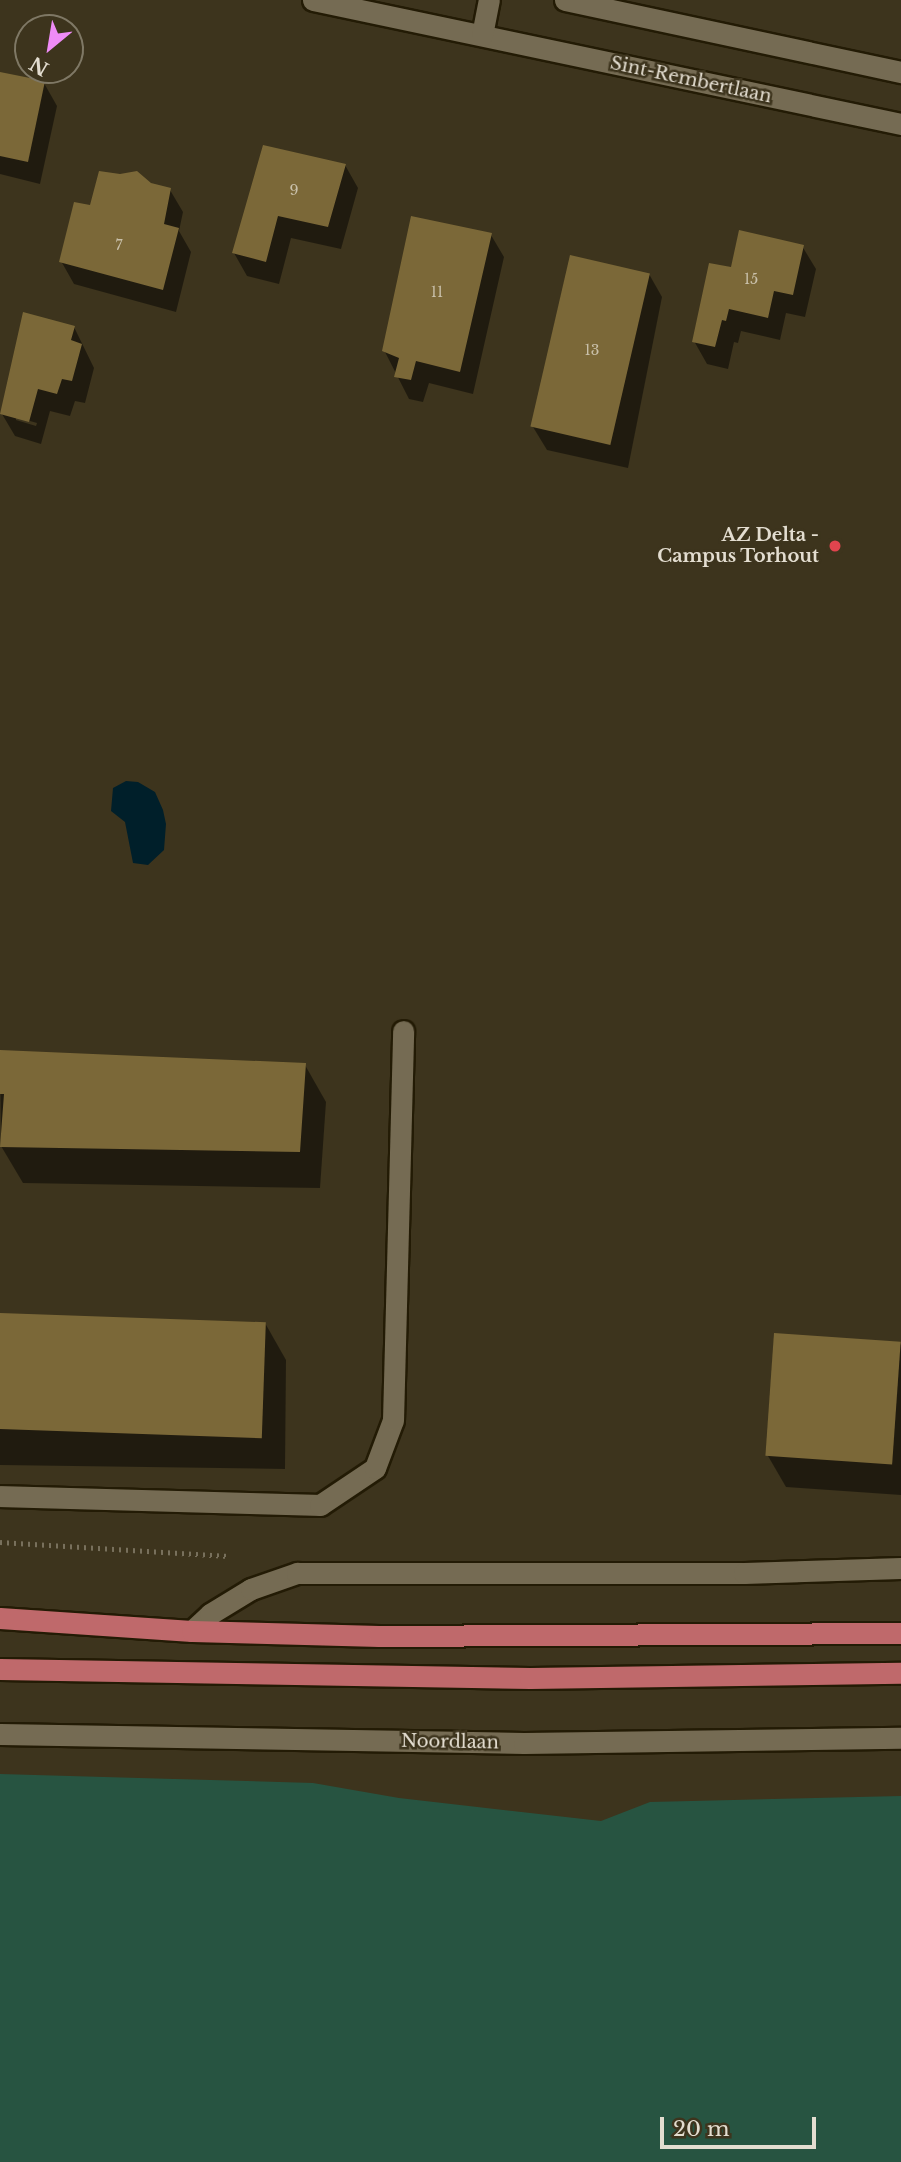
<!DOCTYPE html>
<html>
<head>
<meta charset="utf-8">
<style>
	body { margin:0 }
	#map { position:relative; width:901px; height:2162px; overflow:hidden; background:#3d341d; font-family:"Libre Baskerville",serif }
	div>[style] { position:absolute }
	.green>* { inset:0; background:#275441 }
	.water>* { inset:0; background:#001f2a }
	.shadow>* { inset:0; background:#0007 }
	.building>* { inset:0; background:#7b6838; transform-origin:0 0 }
	.path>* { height:4.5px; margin-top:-2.25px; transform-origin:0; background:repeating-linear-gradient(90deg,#78705c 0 2px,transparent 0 7px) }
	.roads { filter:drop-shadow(2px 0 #231b05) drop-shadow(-2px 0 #231b05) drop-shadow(0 2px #231b05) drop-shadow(0 -2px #231b05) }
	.lane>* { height:21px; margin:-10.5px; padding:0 10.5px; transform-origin:10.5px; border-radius:10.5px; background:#756b53 }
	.street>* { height:21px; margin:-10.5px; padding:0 10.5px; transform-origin:10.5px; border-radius:10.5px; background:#756b53 }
	.primary>* { height:21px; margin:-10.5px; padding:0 10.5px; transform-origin:10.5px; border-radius:10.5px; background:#bf696b }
	.dots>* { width:19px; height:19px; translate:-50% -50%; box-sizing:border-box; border:4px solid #3d341d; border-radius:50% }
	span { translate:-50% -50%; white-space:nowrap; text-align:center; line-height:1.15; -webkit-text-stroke:5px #3d341d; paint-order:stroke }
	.number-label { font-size:14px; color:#c9c0aa }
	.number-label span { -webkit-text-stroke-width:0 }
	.street-label { font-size:18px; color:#e3ddd0 }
	.poi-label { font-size:18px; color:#e3ddd0; font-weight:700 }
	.right { translate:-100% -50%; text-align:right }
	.north { position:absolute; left:14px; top:14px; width:70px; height:70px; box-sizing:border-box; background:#3d341d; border:2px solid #7f7865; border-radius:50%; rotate:210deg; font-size:19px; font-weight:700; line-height:28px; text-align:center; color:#e3ddd0 }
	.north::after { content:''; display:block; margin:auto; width:24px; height:32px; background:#ef8bf7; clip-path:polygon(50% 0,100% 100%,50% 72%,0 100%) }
	.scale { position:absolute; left:660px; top:2117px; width:156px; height:32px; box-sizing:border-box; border:4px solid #e3ddd0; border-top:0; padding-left:9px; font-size:21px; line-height:24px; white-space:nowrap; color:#e3ddd0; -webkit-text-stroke:5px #3d341d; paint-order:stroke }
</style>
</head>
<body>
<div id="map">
	<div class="green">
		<i style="clip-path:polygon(0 1774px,313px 1783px,399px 1798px,601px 1821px,650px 1802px,901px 1796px,901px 2162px,0 2162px)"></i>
	</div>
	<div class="water">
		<i style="clip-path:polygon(126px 781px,138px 782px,155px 792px,163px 810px,166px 824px,164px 850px,148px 865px,133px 863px,125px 822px,111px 811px,113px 788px)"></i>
	</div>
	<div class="shadow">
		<i style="clip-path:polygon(0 74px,44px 83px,57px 106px,40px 184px,0 174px)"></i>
		<i style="clip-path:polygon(264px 147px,345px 165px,358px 188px,341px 249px,291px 238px,279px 284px,247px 276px,234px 253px)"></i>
		<i style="clip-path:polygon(150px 184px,170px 190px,183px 212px,179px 231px,191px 252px,176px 312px,74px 284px,61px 261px,92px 207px)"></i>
		<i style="clip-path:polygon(491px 235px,504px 257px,473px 394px,429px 383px,423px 402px,409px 399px,384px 350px)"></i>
		<i style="clip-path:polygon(802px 246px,816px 269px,805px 317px,786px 313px,780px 340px,741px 331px,738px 343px,734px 342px,728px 369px,707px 364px,694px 341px,733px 269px)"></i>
		<i style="clip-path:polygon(649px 274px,662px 297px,628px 468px,547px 450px,533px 427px)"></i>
		<i style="clip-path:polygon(evenodd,74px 327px,94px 368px,85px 403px,75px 401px,70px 416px,50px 411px,41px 444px,15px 436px,2px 414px,74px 327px,16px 417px,37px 423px,36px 426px,16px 420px,16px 417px)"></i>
		<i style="clip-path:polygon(0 1052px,305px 1065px,326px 1102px,320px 1188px,23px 1183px,1px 1146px)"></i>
		<i style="clip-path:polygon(0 1315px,265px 1323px,286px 1360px,285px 1469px,0 1465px)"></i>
		<i style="clip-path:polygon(901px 1344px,901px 1495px,786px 1487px,768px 1456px)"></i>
	</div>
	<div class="building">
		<i style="clip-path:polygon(0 72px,45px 81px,28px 162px,0 156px)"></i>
		<i style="clip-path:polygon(263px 145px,346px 164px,328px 227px,278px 216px,266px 262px,232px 253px)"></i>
		<i style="clip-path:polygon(99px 171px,120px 174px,137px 171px,151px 183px,171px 188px,164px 224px,179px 228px,163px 290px,59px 262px,74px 202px,90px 205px)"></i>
		<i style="clip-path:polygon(411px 216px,492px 233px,460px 372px,416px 361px,411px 380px,394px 377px,399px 358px,382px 351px)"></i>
		<i style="clip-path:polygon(739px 230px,804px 245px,793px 295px,774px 291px,768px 318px,729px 309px,726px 321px,722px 320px,715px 347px,692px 342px,709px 263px,731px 267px)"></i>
		<i style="left:570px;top:255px;width:82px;height:176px;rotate:13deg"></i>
		<i style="clip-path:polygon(23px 312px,75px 326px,71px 340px,82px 344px,72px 381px,62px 379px,57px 394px,38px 389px,29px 422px,0 414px)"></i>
		<i style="clip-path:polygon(0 1050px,306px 1063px,300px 1152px,0 1147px,4px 1094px,0 1094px)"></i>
		<i style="left:0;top:1313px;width:266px;height:116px;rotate:2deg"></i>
		<i style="left:774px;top:1333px;width:127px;height:123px;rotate:4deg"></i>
	</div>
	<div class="path">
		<i style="left:0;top:1542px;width:229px;rotate:3.5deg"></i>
	</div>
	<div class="roads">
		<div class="lane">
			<i style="left:0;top:1496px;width:320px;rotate:1.6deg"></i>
			<i style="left:320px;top:1505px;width:66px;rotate:-33.9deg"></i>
			<i style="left:375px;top:1468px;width:51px;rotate:-69.4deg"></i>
			<i style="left:393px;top:1420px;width:389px;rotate:-88.5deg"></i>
		</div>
		<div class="street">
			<i style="left:313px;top:0;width:601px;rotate:11.91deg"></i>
			<i style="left:565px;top:0;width:344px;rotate:12.1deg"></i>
			<i style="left:482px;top:35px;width:36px;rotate:-79deg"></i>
			<i style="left:192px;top:1631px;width:25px;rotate:-43deg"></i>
			<i style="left:210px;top:1614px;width:48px;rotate:-31.4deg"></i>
			<i style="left:251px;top:1589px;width:49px;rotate:-19.2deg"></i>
			<i style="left:297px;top:1573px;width:447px"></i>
			<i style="left:744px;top:1573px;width:157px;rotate:-1.8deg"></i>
			<i style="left:0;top:1734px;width:524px;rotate:0.98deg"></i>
			<i style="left:524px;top:1743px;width:377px;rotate:-0.8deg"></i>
		</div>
		<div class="primary">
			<i style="left:0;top:1618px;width:192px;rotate:3.9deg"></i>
			<i style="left:192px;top:1631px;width:187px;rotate:1.5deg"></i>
			<i style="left:379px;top:1636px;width:522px;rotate:-0.33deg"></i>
			<i style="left:0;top:1669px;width:530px;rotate:0.97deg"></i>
			<i style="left:530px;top:1678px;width:371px;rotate:-0.8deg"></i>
		</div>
	</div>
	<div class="dots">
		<i style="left:835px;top:546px;background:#e0444e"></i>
	</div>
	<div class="number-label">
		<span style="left:294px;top:190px">9</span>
		<span style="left:119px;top:245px">7</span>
		<span style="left:751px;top:279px">15</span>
		<span style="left:437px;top:292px">11</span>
		<span style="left:592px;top:350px">13</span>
	</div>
	<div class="street-label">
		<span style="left:691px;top:80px;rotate:12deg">Sint-Rembertlaan</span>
		<span style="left:450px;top:1742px;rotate:1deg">Noordlaan</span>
	</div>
	<div class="poi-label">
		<span class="right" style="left:819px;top:546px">AZ Delta -<br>Campus Torhout</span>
	</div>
	<div class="north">N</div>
	<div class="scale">20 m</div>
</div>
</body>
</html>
